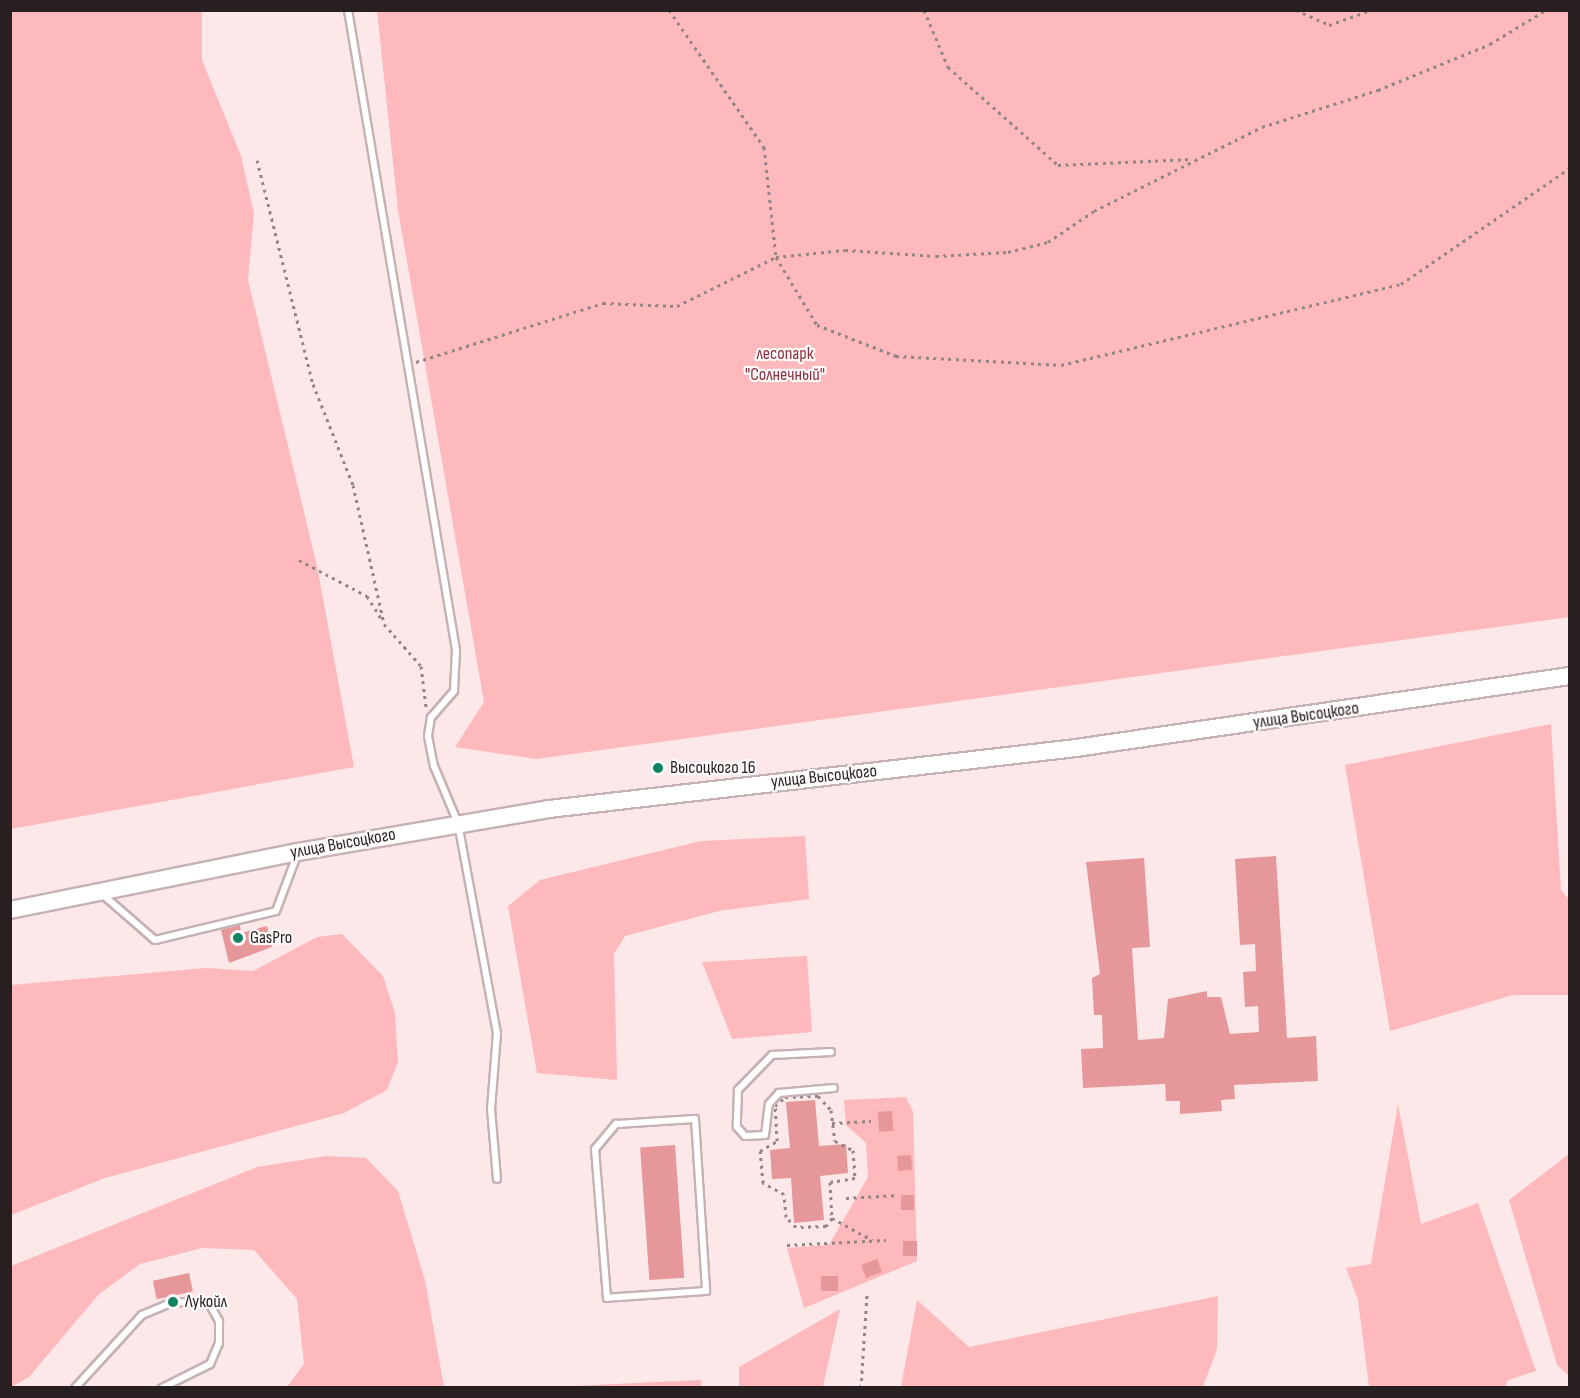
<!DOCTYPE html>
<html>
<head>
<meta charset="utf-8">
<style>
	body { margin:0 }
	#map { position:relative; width:1580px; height:1398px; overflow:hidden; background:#fde8e9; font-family:"Sofia Sans Condensed",sans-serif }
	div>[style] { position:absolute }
	.green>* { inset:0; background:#feb9bc }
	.building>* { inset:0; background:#e6979a; transform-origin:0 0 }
	.path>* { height:3px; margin-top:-1.5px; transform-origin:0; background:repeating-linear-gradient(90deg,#938586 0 3px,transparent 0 7.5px) }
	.roads { filter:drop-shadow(2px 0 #c5b2b2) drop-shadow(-2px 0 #c5b2b2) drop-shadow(0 2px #c5b2b2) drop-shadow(0 -2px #c5b2b2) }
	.lane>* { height:6px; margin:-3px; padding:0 3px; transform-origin:3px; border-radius:3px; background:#fff }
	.secondary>* { height:16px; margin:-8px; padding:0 8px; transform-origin:8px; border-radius:8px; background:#fff }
	.dots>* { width:16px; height:16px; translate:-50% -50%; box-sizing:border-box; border:3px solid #fefafa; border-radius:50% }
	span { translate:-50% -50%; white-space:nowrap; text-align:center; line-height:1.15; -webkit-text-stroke:4.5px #fefafa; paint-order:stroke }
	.park-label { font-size:18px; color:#90323e }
	.street-label { font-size:18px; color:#271f20 }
	.poi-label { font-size:18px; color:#271f20 }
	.left { translate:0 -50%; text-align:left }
	.frame { position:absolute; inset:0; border:12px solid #271f20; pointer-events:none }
</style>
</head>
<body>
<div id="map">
	<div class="green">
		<i style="clip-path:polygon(11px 10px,202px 11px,202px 60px,241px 156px,254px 213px,248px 280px,317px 566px,354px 767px,11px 829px)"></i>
		<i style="clip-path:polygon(377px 11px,1569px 11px,1569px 617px,536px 759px,455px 747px,484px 702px,398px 210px)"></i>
		<i style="clip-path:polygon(1551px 724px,1561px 890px,1569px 899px,1569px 995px,1513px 995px,1390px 1031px,1345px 765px)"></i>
		<i style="clip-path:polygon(805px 836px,809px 899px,719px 911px,625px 936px,614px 954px,617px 1080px,537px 1073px,508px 906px,540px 880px,701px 841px)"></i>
		<i style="clip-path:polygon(342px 934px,383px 976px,395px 1013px,398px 1062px,387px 1090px,344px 1113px,105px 1178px,11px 1215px,11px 985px,206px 968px,253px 971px,317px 937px)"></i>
		<i style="clip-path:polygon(807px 956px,812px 1032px,732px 1039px,702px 962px)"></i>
		<i style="clip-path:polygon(906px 1097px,913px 1112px,917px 1261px,804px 1308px,787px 1248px,829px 1245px,868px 1177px,866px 1143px,846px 1125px,844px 1100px)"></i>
		<i style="clip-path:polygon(1398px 1104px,1421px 1224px,1478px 1203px,1536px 1371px,1508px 1380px,1505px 1387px,1369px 1387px,1358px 1300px,1346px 1268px,1371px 1264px)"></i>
		<i style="clip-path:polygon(1569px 1154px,1569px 1376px,1557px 1365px,1509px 1200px)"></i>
		<i style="clip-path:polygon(326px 1156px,366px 1158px,398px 1191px,425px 1280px,444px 1387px,287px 1387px,304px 1364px,297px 1299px,254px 1250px,202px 1248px,140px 1264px,99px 1294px,29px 1377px,11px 1387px,11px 1266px,257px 1167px)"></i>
		<i style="clip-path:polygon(1218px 1296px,1217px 1349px,1203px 1387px,901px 1387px,917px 1300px,969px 1347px)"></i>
		<i style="clip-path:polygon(840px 1309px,823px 1387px,739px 1387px,739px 1367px)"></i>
		<i style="clip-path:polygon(701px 1380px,701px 1387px,551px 1387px)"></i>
	</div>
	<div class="building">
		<i style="clip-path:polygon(1276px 856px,1287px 1038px,1316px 1036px,1318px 1081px,1234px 1085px,1235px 1099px,1221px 1100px,1222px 1111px,1180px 1114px,1180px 1101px,1166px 1101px,1165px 1084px,1083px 1088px,1081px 1049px,1103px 1048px,1102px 1015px,1094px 1015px,1092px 978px,1100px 974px,1086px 862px,1144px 858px,1150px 947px,1132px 948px,1138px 1040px,1164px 1038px,1168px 999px,1207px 991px,1207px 997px,1221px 997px,1230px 1034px,1259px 1032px,1258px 1006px,1245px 1007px,1243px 972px,1256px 971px,1255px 944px,1240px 945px,1235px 859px)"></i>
		<i style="clip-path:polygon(240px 925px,241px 933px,267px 926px,272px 947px,229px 963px,221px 930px)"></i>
		<i style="clip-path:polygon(815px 1100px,819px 1146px,846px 1144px,848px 1173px,820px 1176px,824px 1220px,794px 1223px,791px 1178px,772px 1179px,770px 1150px,790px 1148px,786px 1102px)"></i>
		<i style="left:892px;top:1111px;width:20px;height:14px;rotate:87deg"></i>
		<i style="left:675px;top:1145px;width:133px;height:35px;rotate:86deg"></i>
		<i style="left:911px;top:1155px;width:15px;height:14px;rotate:86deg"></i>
		<i style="left:901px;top:1195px;width:13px;height:15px"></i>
		<i style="left:917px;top:1241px;width:15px;height:14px;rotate:90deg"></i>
		<i style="left:877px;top:1259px;width:14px;height:17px;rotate:69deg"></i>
		<i style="left:189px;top:1273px;width:19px;height:37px;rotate:78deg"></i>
		<i style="left:838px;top:1276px;width:15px;height:17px;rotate:90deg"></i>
	</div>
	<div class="path">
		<i style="left:669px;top:10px;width:167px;rotate:55.3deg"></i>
		<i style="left:764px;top:147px;width:111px;rotate:83.8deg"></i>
		<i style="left:776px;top:257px;width:79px;rotate:58.9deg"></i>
		<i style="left:817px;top:325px;width:85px;rotate:21.4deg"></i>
		<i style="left:896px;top:356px;width:165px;rotate:3.1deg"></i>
		<i style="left:1061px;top:365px;width:350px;rotate:-13.4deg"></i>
		<i style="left:1401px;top:284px;width:205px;rotate:-34.5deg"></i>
		<i style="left:924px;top:10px;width:62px;rotate:67.2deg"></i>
		<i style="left:948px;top:67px;width:147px;rotate:41.7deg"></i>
		<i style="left:1058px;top:165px;width:134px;rotate:-2.6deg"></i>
		<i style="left:1296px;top:10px;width:36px;rotate:24deg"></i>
		<i style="left:1329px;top:25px;width:45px;rotate:-19.7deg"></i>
		<i style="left:257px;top:160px;width:231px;rotate:76deg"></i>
		<i style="left:313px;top:384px;width:109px;rotate:68.4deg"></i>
		<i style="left:353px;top:485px;width:142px;rotate:77.4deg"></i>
		<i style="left:384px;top:624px;width:56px;rotate:48.6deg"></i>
		<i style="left:421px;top:666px;width:41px;rotate:83deg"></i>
		<i style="left:416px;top:362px;width:196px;rotate:-17.5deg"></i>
		<i style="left:603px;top:303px;width:74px;rotate:2.3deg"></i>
		<i style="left:677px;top:306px;width:110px;rotate:-26.3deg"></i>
		<i style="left:776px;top:257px;width:69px;rotate:-5.8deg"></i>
		<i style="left:845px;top:250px;width:91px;rotate:3.8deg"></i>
		<i style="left:936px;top:256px;width:72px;rotate:-3.2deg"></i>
		<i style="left:1008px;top:252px;width:41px;rotate:-14deg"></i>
		<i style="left:1048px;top:242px;width:55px;rotate:-34deg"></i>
		<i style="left:1094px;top:211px;width:188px;rotate:-26.6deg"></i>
		<i style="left:1262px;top:127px;width:122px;rotate:-17.7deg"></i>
		<i style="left:1378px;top:90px;width:121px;rotate:-22.3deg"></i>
		<i style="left:1490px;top:44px;width:66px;rotate:-31.3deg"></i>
		<i style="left:299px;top:560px;width:77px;rotate:27.9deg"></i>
		<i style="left:367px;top:596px;width:28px;rotate:58deg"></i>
		<i style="left:818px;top:1096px;width:19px;rotate:47deg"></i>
		<i style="left:831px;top:1110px;width:31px;rotate:83deg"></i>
		<i style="left:835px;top:1141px;width:20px;rotate:27deg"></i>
		<i style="left:853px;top:1150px;width:28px;rotate:86deg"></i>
		<i style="left:855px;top:1178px;width:25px;rotate:171deg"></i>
		<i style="left:830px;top:1182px;width:36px;rotate:87deg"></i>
		<i style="left:832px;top:1218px;width:10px;rotate:127deg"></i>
		<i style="left:826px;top:1226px;width:30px;rotate:178deg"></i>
		<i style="left:796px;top:1227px;width:14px;rotate:-135deg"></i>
		<i style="left:786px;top:1217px;width:23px;rotate:-95deg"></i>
		<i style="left:784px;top:1194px;width:24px;rotate:-152deg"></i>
		<i style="left:763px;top:1183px;width:32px;rotate:-95deg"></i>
		<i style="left:760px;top:1151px;width:20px;rotate:-30deg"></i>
		<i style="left:777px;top:1141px;width:35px;rotate:-93deg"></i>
		<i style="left:775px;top:1106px;width:13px;rotate:-42deg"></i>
		<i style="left:785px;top:1097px;width:33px;rotate:-2deg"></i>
		<i style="left:832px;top:1123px;width:39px;rotate:-3deg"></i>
		<i style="left:846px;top:1198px;width:52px;rotate:-3.3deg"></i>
		<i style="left:832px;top:1218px;width:46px;rotate:28.8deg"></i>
		<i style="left:787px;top:1245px;width:99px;rotate:-2.9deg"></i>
		<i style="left:861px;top:1388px;width:94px;rotate:-86.3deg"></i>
	</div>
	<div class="roads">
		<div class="lane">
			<i style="left:348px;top:10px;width:649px;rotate:80.42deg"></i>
			<i style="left:456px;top:650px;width:41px;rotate:92.8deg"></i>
			<i style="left:454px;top:691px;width:35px;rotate:131deg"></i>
			<i style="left:431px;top:717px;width:19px;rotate:99deg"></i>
			<i style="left:428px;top:736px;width:31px;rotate:79deg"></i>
			<i style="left:434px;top:766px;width:62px;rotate:67.2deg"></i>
			<i style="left:458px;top:823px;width:214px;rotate:79.5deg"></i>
			<i style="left:497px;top:1033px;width:76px;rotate:94.5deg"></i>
			<i style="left:491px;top:1109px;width:70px;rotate:85.1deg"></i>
			<i style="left:102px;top:894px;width:70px;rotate:41deg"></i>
			<i style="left:155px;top:940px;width:124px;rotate:-13.5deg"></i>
			<i style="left:276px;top:911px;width:60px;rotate:-69.4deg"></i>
			<i style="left:831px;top:1052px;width:59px;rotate:177.1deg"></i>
			<i style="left:772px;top:1055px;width:49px;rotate:134.2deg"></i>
			<i style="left:738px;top:1090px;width:37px;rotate:92deg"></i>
			<i style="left:737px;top:1127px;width:12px;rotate:48deg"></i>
			<i style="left:745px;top:1136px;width:20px;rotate:-3deg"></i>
			<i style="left:765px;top:1135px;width:31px;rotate:-83deg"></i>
			<i style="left:769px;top:1104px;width:15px;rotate:-48deg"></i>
			<i style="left:779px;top:1093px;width:55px;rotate:-5.2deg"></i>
			<i style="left:695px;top:1119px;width:172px;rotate:86.3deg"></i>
			<i style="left:706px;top:1291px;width:99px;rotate:176deg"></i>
			<i style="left:607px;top:1298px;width:149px;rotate:-94.6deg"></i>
			<i style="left:595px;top:1149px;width:33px;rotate:-50deg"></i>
			<i style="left:616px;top:1124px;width:79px;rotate:-3.6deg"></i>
			<i style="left:75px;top:1388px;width:99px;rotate:-47.5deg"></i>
			<i style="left:142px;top:1315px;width:34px;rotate:-23deg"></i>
			<i style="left:173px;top:1302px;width:36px;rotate:2deg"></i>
			<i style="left:209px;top:1303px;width:21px;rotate:61deg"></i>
			<i style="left:219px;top:1321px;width:22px;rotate:90deg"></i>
			<i style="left:219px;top:1343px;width:23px;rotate:113deg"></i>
			<i style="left:210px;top:1364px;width:54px;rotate:153.4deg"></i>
		</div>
		<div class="secondary">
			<i style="left:10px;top:910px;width:294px;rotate:-11.4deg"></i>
			<i style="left:298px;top:852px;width:255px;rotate:-9.7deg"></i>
			<i style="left:549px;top:809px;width:531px;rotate:-6.6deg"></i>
			<i style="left:1076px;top:748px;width:499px;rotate:-8.3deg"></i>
		</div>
	</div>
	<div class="dots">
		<i style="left:658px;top:768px;background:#108362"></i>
		<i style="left:238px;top:938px;background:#108362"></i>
		<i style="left:173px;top:1302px;background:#108362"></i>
	</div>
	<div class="park-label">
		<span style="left:785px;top:365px">лесопарк<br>"Солнечный"</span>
	</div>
	<div class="street-label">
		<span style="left:1306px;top:716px;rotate:-8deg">улица Высоцкого</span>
		<span style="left:824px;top:777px;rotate:-6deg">улица Высоцкого</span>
		<span style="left:343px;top:844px;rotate:-10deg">улица Высоцкого</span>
	</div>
	<div class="poi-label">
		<span class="left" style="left:670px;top:768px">Высоцкого 16</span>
		<span class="left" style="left:250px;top:938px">GasPro</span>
		<span class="left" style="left:185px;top:1302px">Лукойл</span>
	</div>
	<div class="frame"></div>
</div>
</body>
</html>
